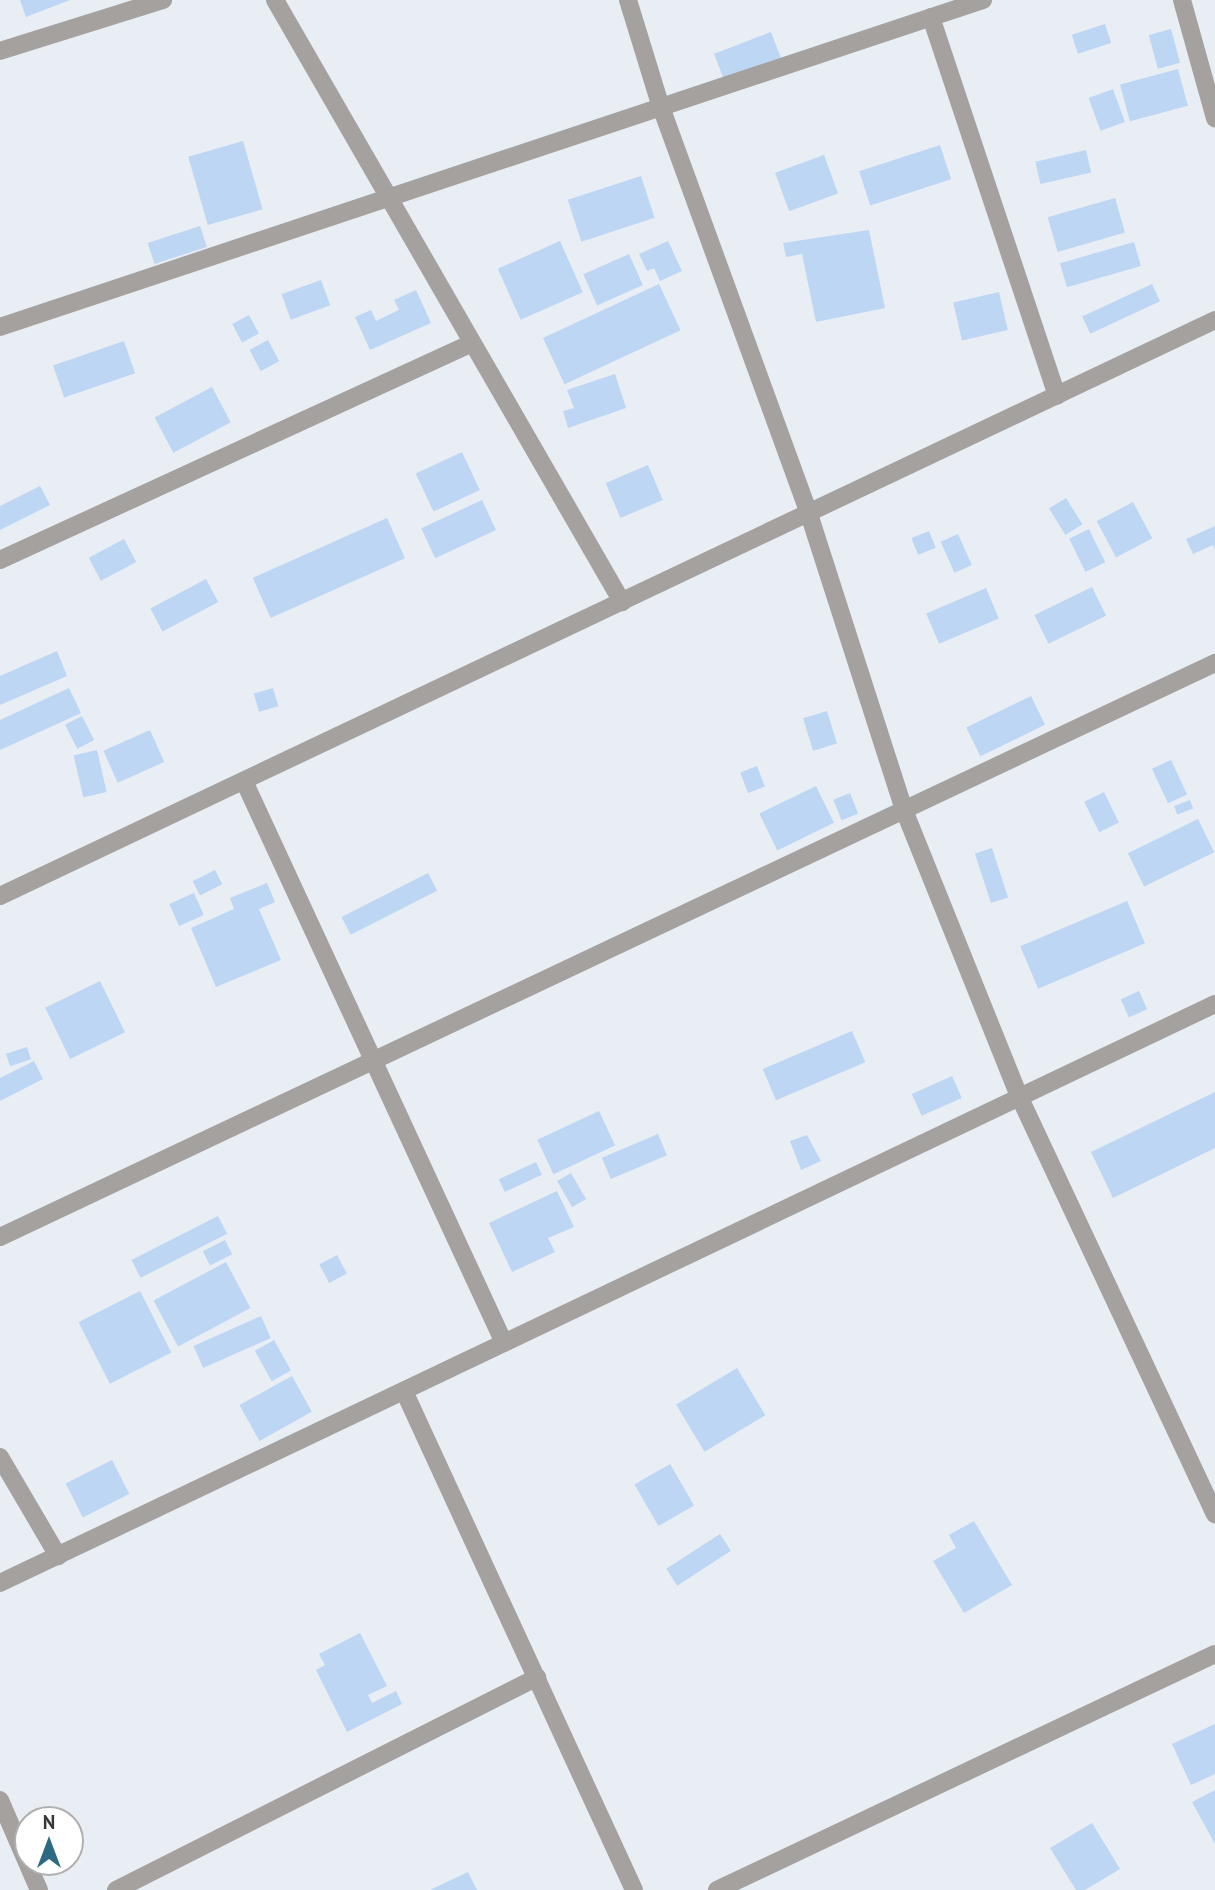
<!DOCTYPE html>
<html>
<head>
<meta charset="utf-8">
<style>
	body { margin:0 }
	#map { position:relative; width:1215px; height:1890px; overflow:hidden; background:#e8eef4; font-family:"PT Sans",sans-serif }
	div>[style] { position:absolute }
	.building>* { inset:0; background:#bcd6f4; transform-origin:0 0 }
	.street>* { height:18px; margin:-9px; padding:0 9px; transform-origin:9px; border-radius:9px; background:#a4a19f }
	span { translate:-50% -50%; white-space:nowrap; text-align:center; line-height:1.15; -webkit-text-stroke:6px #fff; paint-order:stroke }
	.north { position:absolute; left:14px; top:1806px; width:70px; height:70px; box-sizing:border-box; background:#fff; border:2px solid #afafb0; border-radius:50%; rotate:0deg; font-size:19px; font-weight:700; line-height:28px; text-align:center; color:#36383a }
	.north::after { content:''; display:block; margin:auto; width:24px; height:32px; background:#2d6a81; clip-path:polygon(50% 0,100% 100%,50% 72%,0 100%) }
</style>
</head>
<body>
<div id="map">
	<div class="building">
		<i style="clip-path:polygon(20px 0,70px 0,26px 17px)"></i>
		<i style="left:1105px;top:24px;width:20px;height:35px;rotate:72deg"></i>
		<i style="left:1171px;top:29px;width:35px;height:23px;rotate:75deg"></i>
		<i style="left:771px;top:32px;width:40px;height:61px;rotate:69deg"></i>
		<i style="left:1178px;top:69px;width:38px;height:60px;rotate:75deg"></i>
		<i style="left:1113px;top:89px;width:35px;height:26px;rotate:70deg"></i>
		<i style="left:243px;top:141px;width:71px;height:57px;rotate:74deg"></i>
		<i style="left:940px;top:145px;width:36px;height:85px;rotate:72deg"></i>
		<i style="left:1086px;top:150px;width:23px;height:52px;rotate:77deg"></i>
		<i style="left:824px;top:155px;width:41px;height:52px;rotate:70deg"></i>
		<i style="left:641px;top:176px;width:44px;height:77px;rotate:72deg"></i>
		<i style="left:1115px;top:198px;width:36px;height:70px;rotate:74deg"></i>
		<i style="left:200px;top:226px;width:22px;height:55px;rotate:72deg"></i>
		<i style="clip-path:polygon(869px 230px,885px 308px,816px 322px,802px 254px,786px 257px,783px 243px)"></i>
		<i style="left:560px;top:241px;width:56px;height:68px;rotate:66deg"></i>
		<i style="clip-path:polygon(668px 241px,682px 271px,660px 281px,654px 268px,647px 271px,639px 254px)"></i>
		<i style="left:1134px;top:242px;width:25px;height:77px;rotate:74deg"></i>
		<i style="left:629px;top:254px;width:34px;height:50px;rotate:66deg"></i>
		<i style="left:321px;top:280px;width:27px;height:42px;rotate:70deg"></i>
		<i style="left:659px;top:284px;width:51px;height:128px;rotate:65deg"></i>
		<i style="left:1152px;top:284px;width:19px;height:77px;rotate:65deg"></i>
		<i style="clip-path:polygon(416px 290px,431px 323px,370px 350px,355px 317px,371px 310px,376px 321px,399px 310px,394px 300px)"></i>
		<i style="left:999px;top:292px;width:39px;height:47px;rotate:77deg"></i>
		<i style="left:249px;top:315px;width:21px;height:19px;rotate:62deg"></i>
		<i style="left:268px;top:340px;width:24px;height:21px;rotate:62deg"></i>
		<i style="left:124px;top:341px;width:34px;height:75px;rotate:71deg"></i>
		<i style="clip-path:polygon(615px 374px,626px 408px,568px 428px,563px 411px,574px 408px,567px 390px)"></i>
		<i style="left:212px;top:387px;width:40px;height:65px;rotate:62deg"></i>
		<i style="left:462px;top:452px;width:42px;height:51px;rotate:65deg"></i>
		<i style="left:648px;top:465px;width:38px;height:46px;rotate:67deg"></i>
		<i style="clip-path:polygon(40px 486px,50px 505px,0 530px,0 506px)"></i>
		<i style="left:1066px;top:498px;width:31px;height:20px;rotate:58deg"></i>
		<i style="left:482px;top:500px;width:33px;height:67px;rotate:65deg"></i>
		<i style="left:1133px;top:502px;width:41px;height:41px;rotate:62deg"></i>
		<i style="left:387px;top:518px;width:44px;height:147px;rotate:66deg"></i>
		<i style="clip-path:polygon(1215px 526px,1215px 550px,1213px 545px,1193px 554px,1186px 539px)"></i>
		<i style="left:1089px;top:529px;width:37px;height:22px;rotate:64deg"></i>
		<i style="left:929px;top:531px;width:18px;height:19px;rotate:68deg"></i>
		<i style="left:958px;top:534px;width:34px;height:19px;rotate:66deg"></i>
		<i style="left:124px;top:539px;width:26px;height:40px;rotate:62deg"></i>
		<i style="left:206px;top:579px;width:26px;height:63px;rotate:62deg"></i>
		<i style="left:1092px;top:587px;width:32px;height:64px;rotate:64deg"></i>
		<i style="left:986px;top:588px;width:33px;height:65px;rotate:67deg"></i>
		<i style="clip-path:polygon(57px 651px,67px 676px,0 705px,0 676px)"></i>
		<i style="clip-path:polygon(69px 688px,81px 713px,0 750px,0 720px)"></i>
		<i style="left:273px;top:688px;width:19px;height:20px;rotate:74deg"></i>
		<i style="left:1031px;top:696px;width:32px;height:72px;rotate:64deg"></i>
		<i style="left:827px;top:711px;width:34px;height:25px;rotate:73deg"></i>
		<i style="left:82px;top:716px;width:27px;height:19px;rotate:63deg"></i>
		<i style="left:150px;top:730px;width:35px;height:51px;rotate:66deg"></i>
		<i style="left:97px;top:750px;width:43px;height:24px;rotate:77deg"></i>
		<i style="left:1171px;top:760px;width:38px;height:21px;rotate:65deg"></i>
		<i style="left:757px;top:766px;width:22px;height:18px;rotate:69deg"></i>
		<i style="left:816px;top:786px;width:41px;height:63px;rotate:64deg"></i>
		<i style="left:1104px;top:792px;width:34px;height:22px;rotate:64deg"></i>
		<i style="left:850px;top:793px;width:22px;height:18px;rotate:68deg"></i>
		<i style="left:1190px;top:800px;width:9px;height:17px;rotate:69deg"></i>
		<i style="left:1198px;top:819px;width:37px;height:78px;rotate:64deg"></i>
		<i style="left:992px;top:848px;width:52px;height:18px;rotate:72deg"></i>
		<i style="left:215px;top:870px;width:16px;height:25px;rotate:63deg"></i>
		<i style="left:428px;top:873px;width:20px;height:97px;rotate:63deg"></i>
		<i style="clip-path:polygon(267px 883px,275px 902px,259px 909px,281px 960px,216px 987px,191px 928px,234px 909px,230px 898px)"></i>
		<i style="left:194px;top:893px;width:24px;height:27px;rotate:66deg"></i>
		<i style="left:1127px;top:901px;width:46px;height:116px;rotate:67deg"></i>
		<i style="left:100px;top:981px;width:57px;height:61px;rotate:64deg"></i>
		<i style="left:1139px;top:991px;width:20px;height:20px;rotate:66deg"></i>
		<i style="left:852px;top:1031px;width:34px;height:97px;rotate:67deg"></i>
		<i style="left:27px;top:1047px;width:13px;height:22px;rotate:72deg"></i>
		<i style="clip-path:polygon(34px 1061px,43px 1079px,0 1101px,0 1078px)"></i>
		<i style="left:952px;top:1076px;width:24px;height:44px;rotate:66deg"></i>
		<i style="clip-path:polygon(1215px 1092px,1215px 1148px,1113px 1198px,1091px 1152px)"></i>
		<i style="left:599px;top:1111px;width:38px;height:68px;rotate:65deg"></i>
		<i style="left:658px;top:1134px;width:23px;height:61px;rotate:67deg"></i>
		<i style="clip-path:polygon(807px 1135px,821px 1161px,801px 1170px,790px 1141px)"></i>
		<i style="left:536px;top:1162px;width:14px;height:41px;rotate:65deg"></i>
		<i style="left:571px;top:1173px;width:30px;height:16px;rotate:60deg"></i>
		<i style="clip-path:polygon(557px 1191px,574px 1227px,548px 1238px,555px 1252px,512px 1272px,489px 1223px)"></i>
		<i style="left:218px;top:1216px;width:20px;height:97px;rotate:63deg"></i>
		<i style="left:225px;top:1240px;width:16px;height:25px;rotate:63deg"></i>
		<i style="left:337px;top:1255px;width:21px;height:20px;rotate:62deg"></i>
		<i style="left:226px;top:1262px;width:52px;height:82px;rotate:62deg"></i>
		<i style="left:140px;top:1291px;width:69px;height:69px;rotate:63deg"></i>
		<i style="left:261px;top:1316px;width:24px;height:74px;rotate:66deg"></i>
		<i style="left:274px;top:1340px;width:35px;height:22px;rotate:61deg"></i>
		<i style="left:737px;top:1368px;width:55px;height:71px;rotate:59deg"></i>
		<i style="left:292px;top:1376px;width:41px;height:60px;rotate:61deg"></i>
		<i style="left:112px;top:1460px;width:38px;height:52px;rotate:63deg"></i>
		<i style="left:670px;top:1464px;width:48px;height:41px;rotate:60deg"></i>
		<i style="clip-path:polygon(974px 1521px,1012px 1585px,964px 1613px,933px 1561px,956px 1548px,949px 1535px)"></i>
		<i style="left:720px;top:1534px;width:20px;height:64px;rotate:57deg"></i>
		<i style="clip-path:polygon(360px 1633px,387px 1686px,368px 1695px,372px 1703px,396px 1691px,402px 1704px,347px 1732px,316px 1670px,325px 1665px,319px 1654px)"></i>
		<i style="clip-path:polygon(1215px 1724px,1215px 1774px,1191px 1785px,1172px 1744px)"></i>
		<i style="clip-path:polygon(1215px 1790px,1215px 1844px,1192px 1802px)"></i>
		<i style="clip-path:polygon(1092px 1823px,1120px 1869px,1085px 1890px,1076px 1890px,1050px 1848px)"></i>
		<i style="clip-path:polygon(468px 1872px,477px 1890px,430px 1890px)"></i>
	</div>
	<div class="street">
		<i style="left:275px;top:0;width:695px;rotate:60.04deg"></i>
		<i style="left:628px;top:0;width:112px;rotate:72.9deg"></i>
		<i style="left:661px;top:107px;width:433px;rotate:70deg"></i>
		<i style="left:809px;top:514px;width:311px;rotate:72.2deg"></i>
		<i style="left:904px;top:810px;width:308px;rotate:68.1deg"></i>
		<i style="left:1019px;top:1096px;width:462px;rotate:64.9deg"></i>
		<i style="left:1182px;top:0;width:123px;rotate:74.4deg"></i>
		<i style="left:931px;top:17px;width:399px;rotate:71.6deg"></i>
		<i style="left:0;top:51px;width:171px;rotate:-17.4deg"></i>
		<i style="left:0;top:327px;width:1036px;rotate:-18.4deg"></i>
		<i style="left:0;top:560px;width:519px;rotate:-24.69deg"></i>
		<i style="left:244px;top:781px;width:619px;rotate:65.17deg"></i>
		<i style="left:0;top:896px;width:1345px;rotate:-25.36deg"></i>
		<i style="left:0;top:1237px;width:1344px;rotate:-25.29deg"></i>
		<i style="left:404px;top:1391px;width:549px;rotate:65.25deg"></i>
		<i style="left:0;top:1457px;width:115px;rotate:59.6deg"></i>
		<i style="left:0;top:1583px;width:1346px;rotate:-25.48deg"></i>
		<i style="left:0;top:1800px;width:98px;rotate:66.6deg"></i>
		<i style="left:116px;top:1890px;width:472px;rotate:-26.8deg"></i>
		<i style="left:717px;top:1890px;width:551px;rotate:-25.36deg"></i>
	</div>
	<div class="north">N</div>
</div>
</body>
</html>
